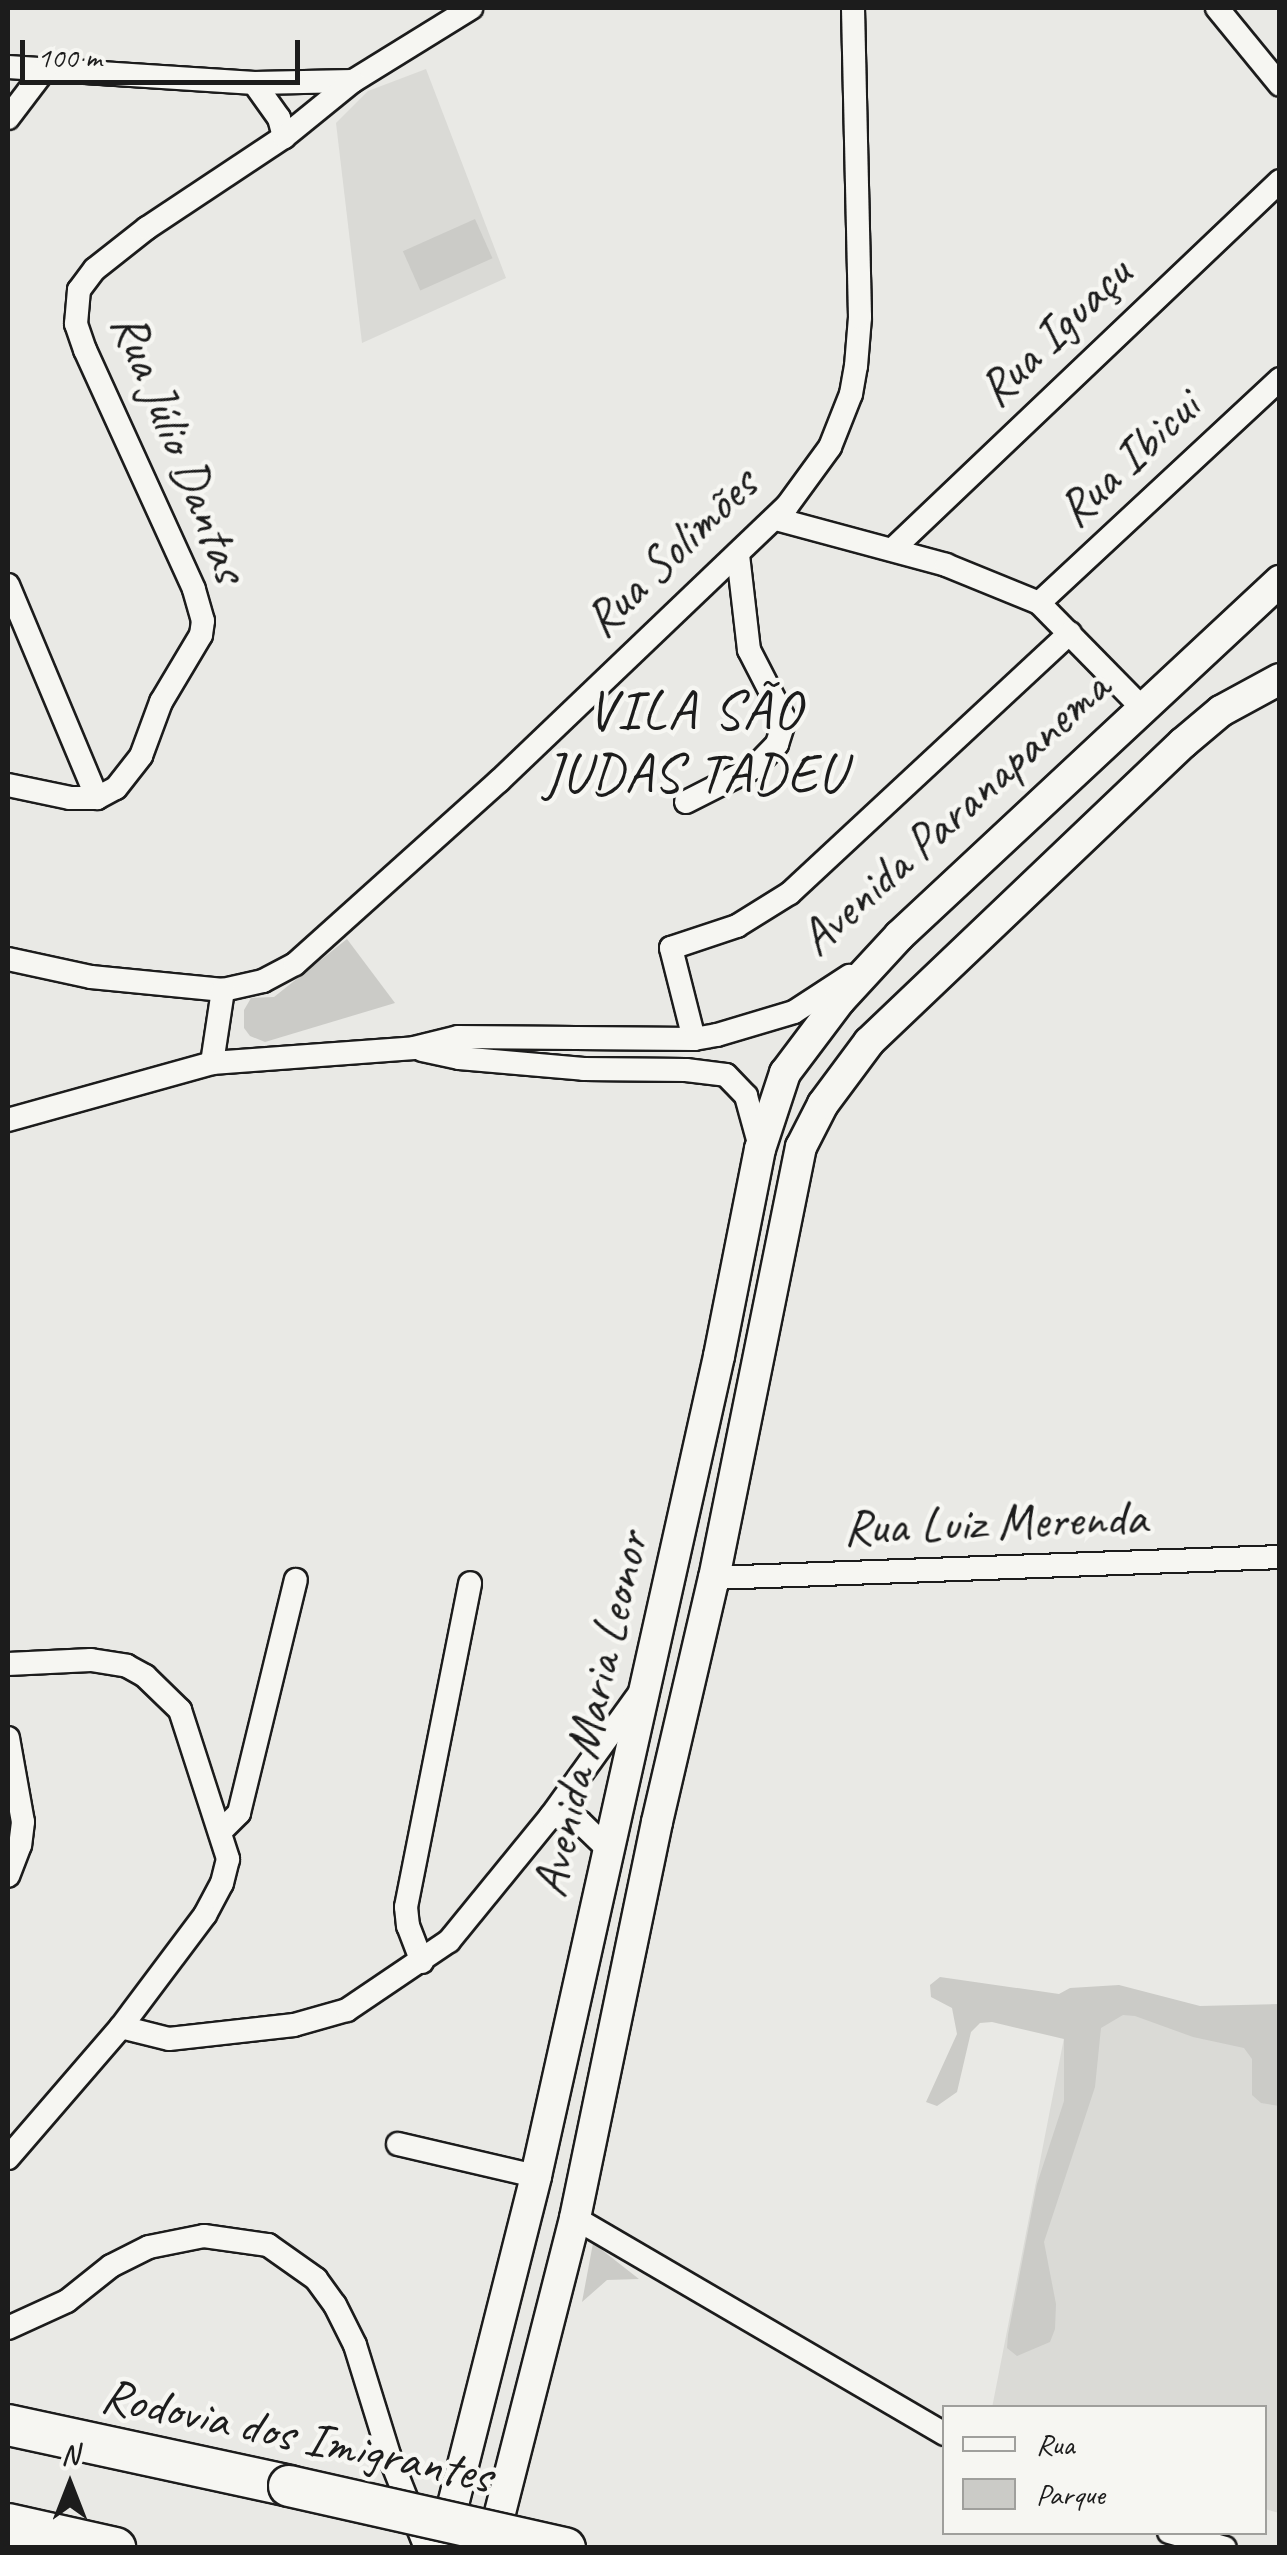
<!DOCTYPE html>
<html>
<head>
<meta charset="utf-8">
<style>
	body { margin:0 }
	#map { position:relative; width:1287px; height:2555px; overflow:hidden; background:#e9e9e5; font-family:Caveat,sans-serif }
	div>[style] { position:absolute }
	.built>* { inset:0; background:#dadad6 }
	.green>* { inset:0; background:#cbcbc7; transform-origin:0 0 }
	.roads { filter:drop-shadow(2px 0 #1c1c1c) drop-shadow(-2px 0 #1c1c1c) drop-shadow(0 2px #1c1c1c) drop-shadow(0 -2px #1c1c1c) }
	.street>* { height:22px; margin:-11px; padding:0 11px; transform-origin:11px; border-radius:11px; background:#f6f6f2 }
	.secondary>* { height:30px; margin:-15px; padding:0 15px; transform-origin:15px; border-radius:15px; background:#f6f6f2 }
	.highway>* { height:40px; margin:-20px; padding:0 20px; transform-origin:20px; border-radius:20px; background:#f6f6f2 }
	.bridges { filter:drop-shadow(2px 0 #1c1c1c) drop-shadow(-2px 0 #1c1c1c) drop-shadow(0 2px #1c1c1c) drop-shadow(0 -2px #1c1c1c) }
	.highway-bridge>* { height:40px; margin:-20px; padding:0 20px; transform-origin:20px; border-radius:20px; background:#f6f6f2 }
	span { translate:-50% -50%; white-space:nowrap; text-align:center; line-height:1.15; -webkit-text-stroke:9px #f6f6f2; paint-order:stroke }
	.street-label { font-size:50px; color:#1c1c1c }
	.quarter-label { font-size:55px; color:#1c1c1c; letter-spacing:2.5px }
	.frame { position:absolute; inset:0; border:10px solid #1c1c1c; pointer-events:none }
	.legend { position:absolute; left:942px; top:2405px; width:325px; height:130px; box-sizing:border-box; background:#f6f6f2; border:2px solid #9f9f9c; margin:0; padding:12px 18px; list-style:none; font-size:30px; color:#1c1c1c }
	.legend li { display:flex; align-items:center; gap:20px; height:50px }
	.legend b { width:50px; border:2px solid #9f9f9c }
	.north { position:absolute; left:20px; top:2435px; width:100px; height:100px; -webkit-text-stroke:8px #f6f6f2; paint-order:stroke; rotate:0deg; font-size:28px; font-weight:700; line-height:40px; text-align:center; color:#1c1c1c }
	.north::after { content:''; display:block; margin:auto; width:35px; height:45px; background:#1c1c1c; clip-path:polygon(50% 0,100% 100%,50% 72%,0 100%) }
	.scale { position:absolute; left:20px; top:40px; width:280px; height:45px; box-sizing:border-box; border:5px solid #1c1c1c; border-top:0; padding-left:12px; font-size:30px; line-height:35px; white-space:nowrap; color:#1c1c1c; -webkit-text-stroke:8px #f6f6f2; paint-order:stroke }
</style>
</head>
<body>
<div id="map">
	<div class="built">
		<i style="clip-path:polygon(426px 69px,506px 278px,362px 343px,336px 123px,368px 91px)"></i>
		<i style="clip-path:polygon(1071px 2002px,1279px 2040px,1279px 2513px,1265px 2509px,1264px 2408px,992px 2408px)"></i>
	</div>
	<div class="green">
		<i style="left:475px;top:219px;width:43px;height:79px;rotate:66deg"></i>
		<i style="clip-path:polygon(347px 939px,395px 1003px,265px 1042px,250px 1036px,244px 1028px,244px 1010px,251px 998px,274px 997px)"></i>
		<i style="clip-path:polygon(940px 1977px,1059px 1994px,1070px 1988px,1119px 1985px,1200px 2006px,1279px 2004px,1279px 2106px,1261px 2103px,1252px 2095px,1252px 2059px,1244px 2048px,1193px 2037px,1135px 2016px,1123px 2015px,1101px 2028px,1095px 2087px,1044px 2242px,1056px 2304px,1055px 2329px,1050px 2342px,1017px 2356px,1007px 2348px,1008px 2335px,1037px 2184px,1064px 2101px,1064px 2039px,992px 2022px,980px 2023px,971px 2032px,957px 2092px,937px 2106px,926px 2102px,957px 2034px,952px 2008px,931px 1997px,930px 1985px)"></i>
		<i style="clip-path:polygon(593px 2243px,639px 2279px,607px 2280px,582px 2302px)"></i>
	</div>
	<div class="roads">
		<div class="street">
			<i style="left:1217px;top:8px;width:99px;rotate:50.7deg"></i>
			<i style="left:8px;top:67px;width:247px;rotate:3.7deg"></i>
			<i style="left:254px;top:83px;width:99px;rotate:-1.2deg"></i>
			<i style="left:353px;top:81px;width:139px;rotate:-31.7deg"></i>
			<i style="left:254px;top:83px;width:43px;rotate:54.5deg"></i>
			<i style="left:279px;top:118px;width:20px;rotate:75deg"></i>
			<i style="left:8px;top:118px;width:63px;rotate:-52.8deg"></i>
			<i style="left:776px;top:519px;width:176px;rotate:15.1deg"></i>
			<i style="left:946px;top:565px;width:100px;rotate:22.2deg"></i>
			<i style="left:1039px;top:603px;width:148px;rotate:45.5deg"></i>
			<i style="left:893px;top:549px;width:534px;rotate:-43.56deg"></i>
			<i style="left:8px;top:585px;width:231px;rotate:67.3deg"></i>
			<i style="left:1039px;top:603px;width:329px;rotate:-42.9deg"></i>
			<i style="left:8px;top:785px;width:63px;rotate:11.8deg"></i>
			<i style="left:70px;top:798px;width:27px"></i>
			<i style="left:97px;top:798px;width:21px;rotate:-28deg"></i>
			<i style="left:116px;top:788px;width:41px;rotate:-52deg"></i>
			<i style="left:141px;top:756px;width:58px;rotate:-69.7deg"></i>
			<i style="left:161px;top:702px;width:78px;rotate:-59.2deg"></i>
			<i style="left:201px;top:635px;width:14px;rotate:-82deg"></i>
			<i style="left:203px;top:621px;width:33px;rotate:-106deg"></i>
			<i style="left:194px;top:589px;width:263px;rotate:-114.5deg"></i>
			<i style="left:85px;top:350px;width:28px;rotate:-109deg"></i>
			<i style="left:76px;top:324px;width:34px;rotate:-85deg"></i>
			<i style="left:79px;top:290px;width:26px;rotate:-53deg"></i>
			<i style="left:95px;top:269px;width:66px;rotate:-38.3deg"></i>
			<i style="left:147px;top:228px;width:164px;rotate:-33.6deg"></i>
			<i style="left:284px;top:137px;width:89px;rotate:-39.1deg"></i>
			<i style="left:686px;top:802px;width:77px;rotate:-26.9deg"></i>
			<i style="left:755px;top:767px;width:32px;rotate:-46deg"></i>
			<i style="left:777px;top:744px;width:25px;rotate:-72deg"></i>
			<i style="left:785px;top:720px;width:79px;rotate:-117.2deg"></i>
			<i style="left:749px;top:650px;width:96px;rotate:-96.6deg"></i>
			<i style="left:8px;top:959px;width:85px;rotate:12.2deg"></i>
			<i style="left:91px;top:977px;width:133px;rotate:5.6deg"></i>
			<i style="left:223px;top:990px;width:41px;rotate:-12.7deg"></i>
			<i style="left:263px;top:981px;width:36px;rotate:-28deg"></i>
			<i style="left:295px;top:964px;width:274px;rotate:-41.9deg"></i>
			<i style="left:499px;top:781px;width:398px;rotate:-43.7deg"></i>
			<i style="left:787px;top:506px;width:73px;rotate:-53.9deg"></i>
			<i style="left:830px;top:447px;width:57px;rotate:-68.4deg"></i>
			<i style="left:851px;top:394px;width:28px;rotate:-80deg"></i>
			<i style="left:856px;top:366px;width:49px;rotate:-85.3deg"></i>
			<i style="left:860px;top:317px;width:309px;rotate:-91.3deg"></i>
			<i style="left:694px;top:1039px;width:94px;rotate:-104.2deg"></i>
			<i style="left:671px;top:948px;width:70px;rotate:-18.4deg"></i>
			<i style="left:737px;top:926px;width:62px;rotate:-31.9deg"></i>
			<i style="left:790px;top:893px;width:382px;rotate:-42.9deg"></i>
			<i style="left:422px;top:1050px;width:38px;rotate:12deg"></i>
			<i style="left:459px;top:1058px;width:125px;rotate:5deg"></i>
			<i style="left:584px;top:1069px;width:102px;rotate:0.6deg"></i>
			<i style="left:686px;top:1070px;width:40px;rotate:7.1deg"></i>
			<i style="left:726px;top:1075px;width:29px;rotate:46deg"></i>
			<i style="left:746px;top:1096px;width:53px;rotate:74.6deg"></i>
			<i style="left:212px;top:1063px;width:74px;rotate:-81.4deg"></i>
			<i style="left:8px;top:1120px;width:212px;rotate:-15.6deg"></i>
			<i style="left:212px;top:1063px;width:203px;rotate:-4.2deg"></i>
			<i style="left:414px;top:1048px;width:45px;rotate:-14deg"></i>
			<i style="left:458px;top:1037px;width:236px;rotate:0.5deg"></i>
			<i style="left:694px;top:1039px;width:23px;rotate:-10deg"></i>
			<i style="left:717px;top:1035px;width:80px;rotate:-16.6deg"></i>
			<i style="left:794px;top:1012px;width:66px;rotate:-33.2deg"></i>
			<i style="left:714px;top:1578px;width:566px;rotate:-2.12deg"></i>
			<i style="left:8px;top:1664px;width:83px;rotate:-2.8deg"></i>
			<i style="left:91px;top:1660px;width:36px;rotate:9deg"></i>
			<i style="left:127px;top:1666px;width:21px;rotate:29deg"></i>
			<i style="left:145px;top:1676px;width:49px;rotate:44.2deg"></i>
			<i style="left:180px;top:1710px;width:157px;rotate:72.1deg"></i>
			<i style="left:228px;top:1859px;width:25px;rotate:104deg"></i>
			<i style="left:222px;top:1883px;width:36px;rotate:118deg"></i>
			<i style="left:205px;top:1915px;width:140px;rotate:126.9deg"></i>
			<i style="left:121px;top:2027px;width:173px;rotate:130.8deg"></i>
			<i style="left:8px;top:1738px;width:85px;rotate:79.9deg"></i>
			<i style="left:23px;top:1822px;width:23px;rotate:97deg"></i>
			<i style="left:20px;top:1845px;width:33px;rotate:111deg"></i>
			<i style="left:551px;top:1816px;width:30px;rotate:12deg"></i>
			<i style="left:580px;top:1822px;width:40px;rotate:44deg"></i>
			<i style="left:220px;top:1832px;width:27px;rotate:-45deg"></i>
			<i style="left:239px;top:1813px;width:240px;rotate:-76.3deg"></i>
			<i style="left:422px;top:1962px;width:39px;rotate:-111deg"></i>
			<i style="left:408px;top:1926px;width:19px;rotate:-96deg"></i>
			<i style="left:406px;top:1907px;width:330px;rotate:-78.8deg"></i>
			<i style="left:121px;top:2027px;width:49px;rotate:14deg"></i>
			<i style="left:169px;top:2039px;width:126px;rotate:-6.4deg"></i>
			<i style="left:294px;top:2025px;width:55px;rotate:-15.8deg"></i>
			<i style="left:347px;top:2010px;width:123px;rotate:-34.1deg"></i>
			<i style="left:449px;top:1941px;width:161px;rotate:-50.8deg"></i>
			<i style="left:551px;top:1816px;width:150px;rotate:-54.2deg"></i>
			<i style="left:398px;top:2144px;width:142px;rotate:13.1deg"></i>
			<i style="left:575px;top:2218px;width:428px;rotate:30.3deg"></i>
			<i style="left:8px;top:2328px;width:65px;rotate:-24.6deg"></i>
			<i style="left:67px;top:2301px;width:56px;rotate:-38.5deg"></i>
			<i style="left:111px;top:2266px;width:42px;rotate:-26.6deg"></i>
			<i style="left:149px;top:2247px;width:56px;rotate:-11.3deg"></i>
			<i style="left:204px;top:2236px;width:65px;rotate:8deg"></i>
			<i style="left:268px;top:2245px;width:59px;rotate:35.3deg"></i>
			<i style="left:316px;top:2279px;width:32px;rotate:54deg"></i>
			<i style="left:335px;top:2305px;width:45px;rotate:63.4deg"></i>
			<i style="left:355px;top:2345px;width:115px;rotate:72.8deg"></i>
			<i style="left:389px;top:2455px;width:100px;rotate:68.3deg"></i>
			<i style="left:1169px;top:2532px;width:58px;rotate:15.9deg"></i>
		</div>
		<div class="secondary">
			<i style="left:442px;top:2548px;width:384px;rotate:-75.8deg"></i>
			<i style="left:536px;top:2176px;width:840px;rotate:-77.42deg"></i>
			<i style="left:719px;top:1356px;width:211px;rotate:-78.8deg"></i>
			<i style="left:760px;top:1149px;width:80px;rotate:-71.8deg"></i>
			<i style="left:785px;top:1073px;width:91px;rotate:-53deg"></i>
			<i style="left:840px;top:1000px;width:87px;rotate:-47.3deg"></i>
			<i style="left:899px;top:936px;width:521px;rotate:-42.98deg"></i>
			<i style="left:491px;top:2548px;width:341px;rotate:-75.7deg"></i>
			<i style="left:575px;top:2218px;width:404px;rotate:-78.3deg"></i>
			<i style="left:657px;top:1822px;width:251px;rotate:-76.9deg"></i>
			<i style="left:714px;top:1578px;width:440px;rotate:-78.6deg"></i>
			<i style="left:801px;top:1147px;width:48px;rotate:-62.9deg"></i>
			<i style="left:823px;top:1104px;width:77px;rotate:-53.4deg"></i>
			<i style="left:869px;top:1042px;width:434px;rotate:-43.6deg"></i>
			<i style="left:1183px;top:743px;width:50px;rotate:-40.1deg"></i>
			<i style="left:1221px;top:711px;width:67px;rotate:-28.5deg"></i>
		</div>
		<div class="highway">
			<i style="left:8px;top:2425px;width:288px;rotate:12.2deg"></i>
			<i style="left:8px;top:2524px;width:110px;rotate:12.6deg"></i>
		</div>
	</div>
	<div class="bridges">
		<div class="highway-bridge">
			<i style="left:289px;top:2486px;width:283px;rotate:12.7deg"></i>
		</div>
	</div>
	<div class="street-label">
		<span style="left:1054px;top:331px;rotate:-44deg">Rua Iguaçu</span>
		<span style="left:180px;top:447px;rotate:68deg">Rua Júlio Dantas</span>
		<span style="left:1128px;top:458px;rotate:-43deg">Rua Ibicui</span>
		<span style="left:670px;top:552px;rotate:-44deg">Rua Solimões</span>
		<span style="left:954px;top:813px;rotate:-42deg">Avenida Paranapanema</span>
		<span style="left:995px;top:1522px;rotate:-2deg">Rua Luiz Merenda</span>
		<span style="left:590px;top:1714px;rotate:-77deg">Avenida Maria Leonor</span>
		<span style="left:297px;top:2435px;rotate:12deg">Rodovia dos Imigrantes</span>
	</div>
	<div class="quarter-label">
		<span style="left:695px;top:742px">VILA SÃO<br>JUDAS TADEU</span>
	</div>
	<div class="frame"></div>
	<ul class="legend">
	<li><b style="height:12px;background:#f6f6f2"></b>Rua</li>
	<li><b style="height:28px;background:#cbcbc7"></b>Parque</li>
	</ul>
	<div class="north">N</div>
	<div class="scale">100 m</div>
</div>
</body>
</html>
